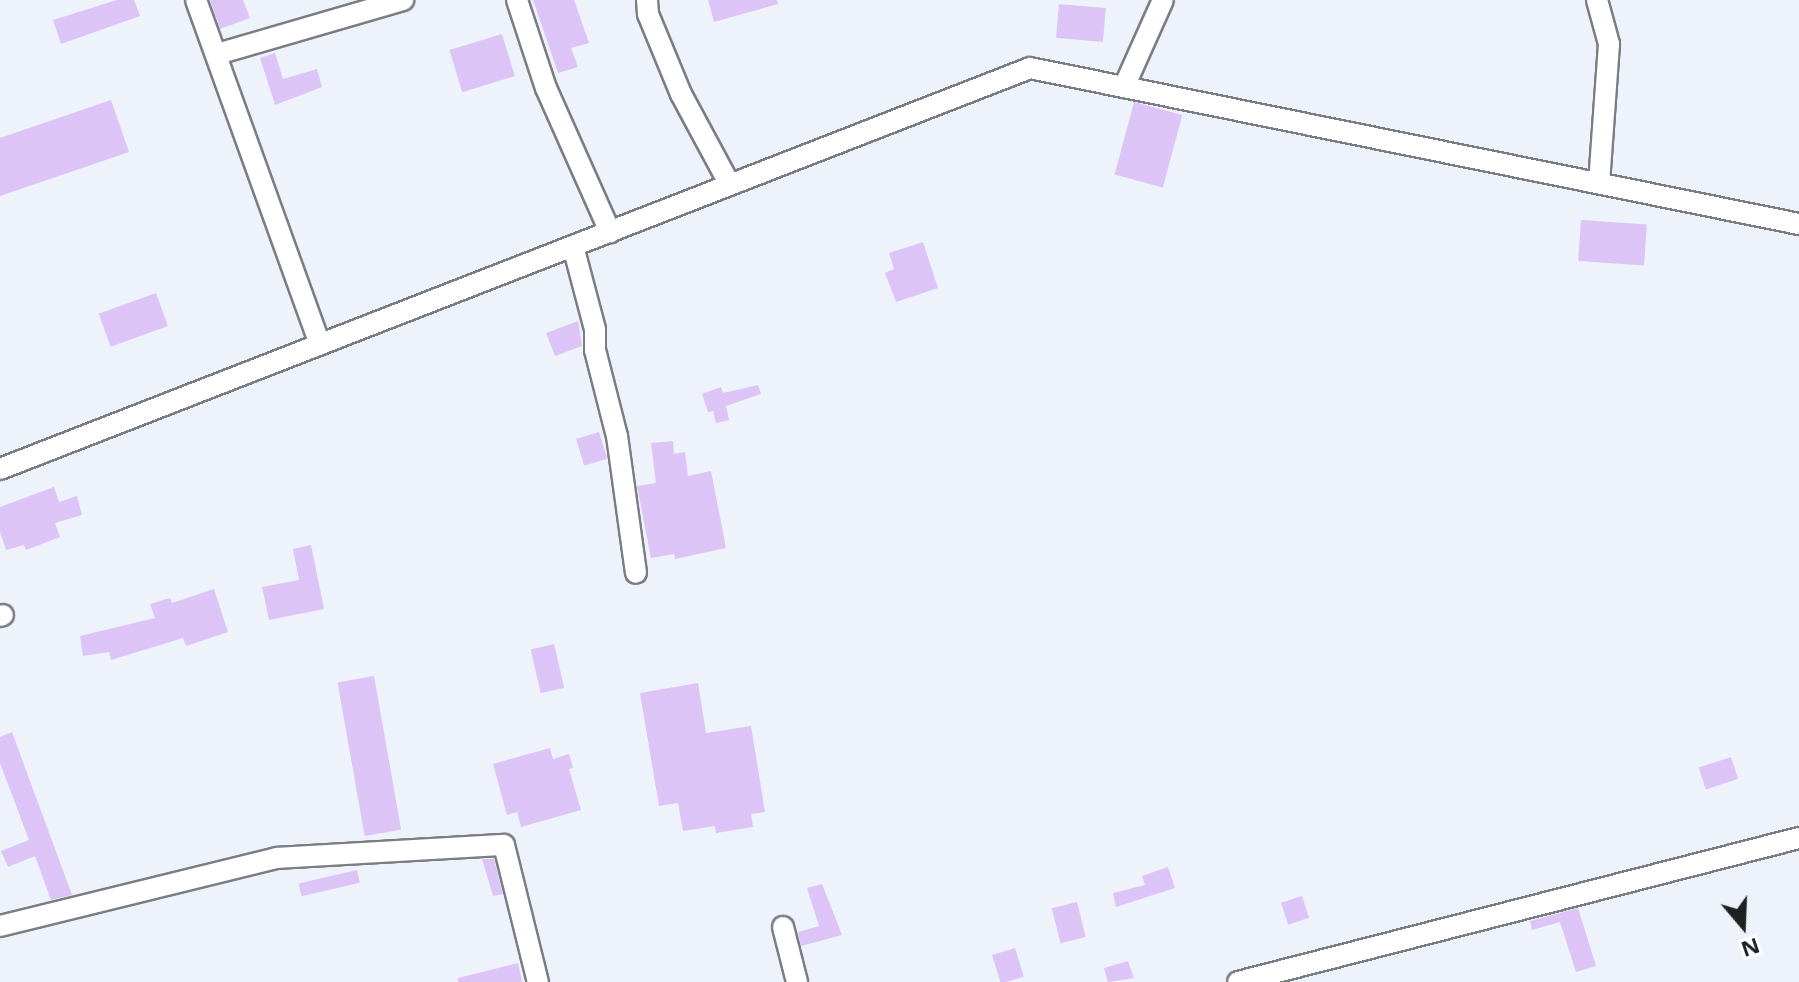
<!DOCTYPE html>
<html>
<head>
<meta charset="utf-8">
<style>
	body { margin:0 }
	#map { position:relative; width:1799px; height:982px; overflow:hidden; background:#eef2fa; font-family:"Noto Sans",sans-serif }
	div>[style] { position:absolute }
	.building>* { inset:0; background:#dcc5f6; transform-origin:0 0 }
	.roads { filter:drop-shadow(2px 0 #7a7d84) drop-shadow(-2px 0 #7a7d84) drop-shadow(0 2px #7a7d84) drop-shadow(0 -2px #7a7d84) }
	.minor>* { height:20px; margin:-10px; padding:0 10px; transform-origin:10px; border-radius:10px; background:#fff }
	span { translate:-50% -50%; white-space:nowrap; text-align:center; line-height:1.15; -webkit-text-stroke:8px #fff; paint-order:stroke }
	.north { position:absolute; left:1703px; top:886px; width:80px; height:80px; -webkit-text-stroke:6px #fff; paint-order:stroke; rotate:161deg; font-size:22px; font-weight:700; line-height:32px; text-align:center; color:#1e2022 }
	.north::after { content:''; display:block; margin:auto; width:28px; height:36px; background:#1e2022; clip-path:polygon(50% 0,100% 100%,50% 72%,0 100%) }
</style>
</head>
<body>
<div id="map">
	<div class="building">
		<i style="clip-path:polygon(117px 0,134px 0,140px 16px,61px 44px,53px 20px)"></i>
		<i style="clip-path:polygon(210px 0,243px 0,250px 18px,220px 29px)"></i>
		<i style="clip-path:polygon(533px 0,574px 0,589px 43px,571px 48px,578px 67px,558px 73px)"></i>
		<i style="clip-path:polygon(708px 0,777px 0,778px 4px,714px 22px)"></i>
		<i style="left:1059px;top:4px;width:47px;height:34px;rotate:5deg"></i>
		<i style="left:502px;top:34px;width:44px;height:55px;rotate:73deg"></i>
		<i style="clip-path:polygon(275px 53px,283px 79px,317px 69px,322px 87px,275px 105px,260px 58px)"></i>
		<i style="clip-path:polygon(111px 100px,129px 152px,0 196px,0 138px)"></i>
		<i style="left:1134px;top:102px;width:50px;height:75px;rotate:15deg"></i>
		<i style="left:1581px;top:220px;width:66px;height:41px;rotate:4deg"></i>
		<i style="clip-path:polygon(923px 242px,938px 288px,896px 302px,885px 273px,894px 269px,889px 253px)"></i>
		<i style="left:156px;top:293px;width:35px;height:61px;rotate:70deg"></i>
		<i style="clip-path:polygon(578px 321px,582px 346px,555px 356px,546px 333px)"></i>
		<i style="clip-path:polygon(758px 385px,761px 394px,726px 406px,729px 420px,716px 423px,713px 411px,708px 412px,702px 394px,721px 387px,723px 393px)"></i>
		<i style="left:599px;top:432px;width:28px;height:24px;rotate:73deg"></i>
		<i style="clip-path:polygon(673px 441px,674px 454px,685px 452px,688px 476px,711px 471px,726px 548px,675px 559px,674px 554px,651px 558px,637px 486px,656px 483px,651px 443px)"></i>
		<i style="clip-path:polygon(54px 487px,59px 502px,77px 496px,82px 515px,55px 523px,60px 537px,26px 550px,24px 545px,6px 550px,0 532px,0 507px)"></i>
		<i style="clip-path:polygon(311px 545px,324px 609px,269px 620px,262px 587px,299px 580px,293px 549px)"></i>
		<i style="clip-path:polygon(214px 589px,228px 632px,186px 646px,183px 638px,111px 660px,109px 652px,83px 656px,80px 636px,155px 618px,150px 604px,170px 598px,172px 603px)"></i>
		<i style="left:554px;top:644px;width:45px;height:24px;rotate:77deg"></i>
		<i style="left:374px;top:676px;width:156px;height:37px;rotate:80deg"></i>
		<i style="clip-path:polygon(698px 683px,706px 733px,751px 726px,765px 812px,751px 814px,753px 827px,716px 833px,715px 826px,683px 831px,678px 803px,659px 806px,640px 693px)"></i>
		<i style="clip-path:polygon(12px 732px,72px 895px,51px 900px,35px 856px,8px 867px,1px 851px,29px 840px,0 763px,0 737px)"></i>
		<i style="clip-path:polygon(550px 748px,553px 759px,569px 754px,573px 768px,569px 769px,581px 810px,521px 827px,517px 812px,507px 815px,493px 764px)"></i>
		<i style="left:1731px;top:757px;width:23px;height:34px;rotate:72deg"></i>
		<i style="clip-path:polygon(482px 859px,494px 859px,503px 894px,493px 896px)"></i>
		<i style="clip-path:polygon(1168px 867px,1175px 888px,1116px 907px,1113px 893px,1145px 885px,1142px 876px)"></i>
		<i style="left:357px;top:870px;width:13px;height:60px;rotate:77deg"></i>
		<i style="clip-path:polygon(822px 884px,842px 935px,801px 946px,798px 932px,819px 926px,807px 888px)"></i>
		<i style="left:1302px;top:896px;width:23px;height:22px;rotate:72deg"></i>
		<i style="left:1077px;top:902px;width:36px;height:26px;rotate:76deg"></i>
		<i style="clip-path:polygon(1578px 908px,1596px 966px,1576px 972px,1560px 922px,1532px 930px,1530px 921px)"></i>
		<i style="left:1015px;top:948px;width:30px;height:24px;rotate:73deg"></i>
		<i style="clip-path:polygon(1128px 961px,1134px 978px,1108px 982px,1104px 968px)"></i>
		<i style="clip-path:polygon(518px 963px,522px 982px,458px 982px,458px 978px)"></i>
	</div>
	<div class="roads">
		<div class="minor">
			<i style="left:196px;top:0;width:366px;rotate:70.2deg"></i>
			<i style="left:517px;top:0;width:93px;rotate:71.8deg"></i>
			<i style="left:546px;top:88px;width:158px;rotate:66deg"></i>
			<i style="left:647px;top:0;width:14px;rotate:86deg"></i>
			<i style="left:648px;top:14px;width:87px;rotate:67.6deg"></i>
			<i style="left:681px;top:94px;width:103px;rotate:61.7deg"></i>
			<i style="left:1597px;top:0;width:46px;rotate:74.7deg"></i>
			<i style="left:1609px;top:44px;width:139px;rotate:94.1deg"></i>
			<i style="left:217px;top:54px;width:194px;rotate:-16.2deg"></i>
			<i style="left:1124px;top:87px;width:95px;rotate:-65.9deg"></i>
			<i style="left:573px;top:246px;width:86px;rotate:75.2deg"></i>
			<i style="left:595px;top:329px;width:21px;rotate:90deg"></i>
			<i style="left:595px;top:350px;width:89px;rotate:75.7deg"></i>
			<i style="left:617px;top:436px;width:138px;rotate:82.1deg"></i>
			<i style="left:0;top:469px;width:1105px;rotate:-21.27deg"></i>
			<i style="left:1030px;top:68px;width:785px;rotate:11.47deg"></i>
			<i style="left:0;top:616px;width:3px;rotate:-18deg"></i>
			<i style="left:0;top:926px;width:285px;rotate:-13.8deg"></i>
			<i style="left:277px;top:858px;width:227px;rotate:-3.3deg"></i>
			<i style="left:504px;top:845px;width:141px;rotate:76.1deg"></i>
			<i style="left:783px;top:927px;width:57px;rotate:75.7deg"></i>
			<i style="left:1238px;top:982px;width:579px;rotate:-14.4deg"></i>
		</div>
	</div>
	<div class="north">N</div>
</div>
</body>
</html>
